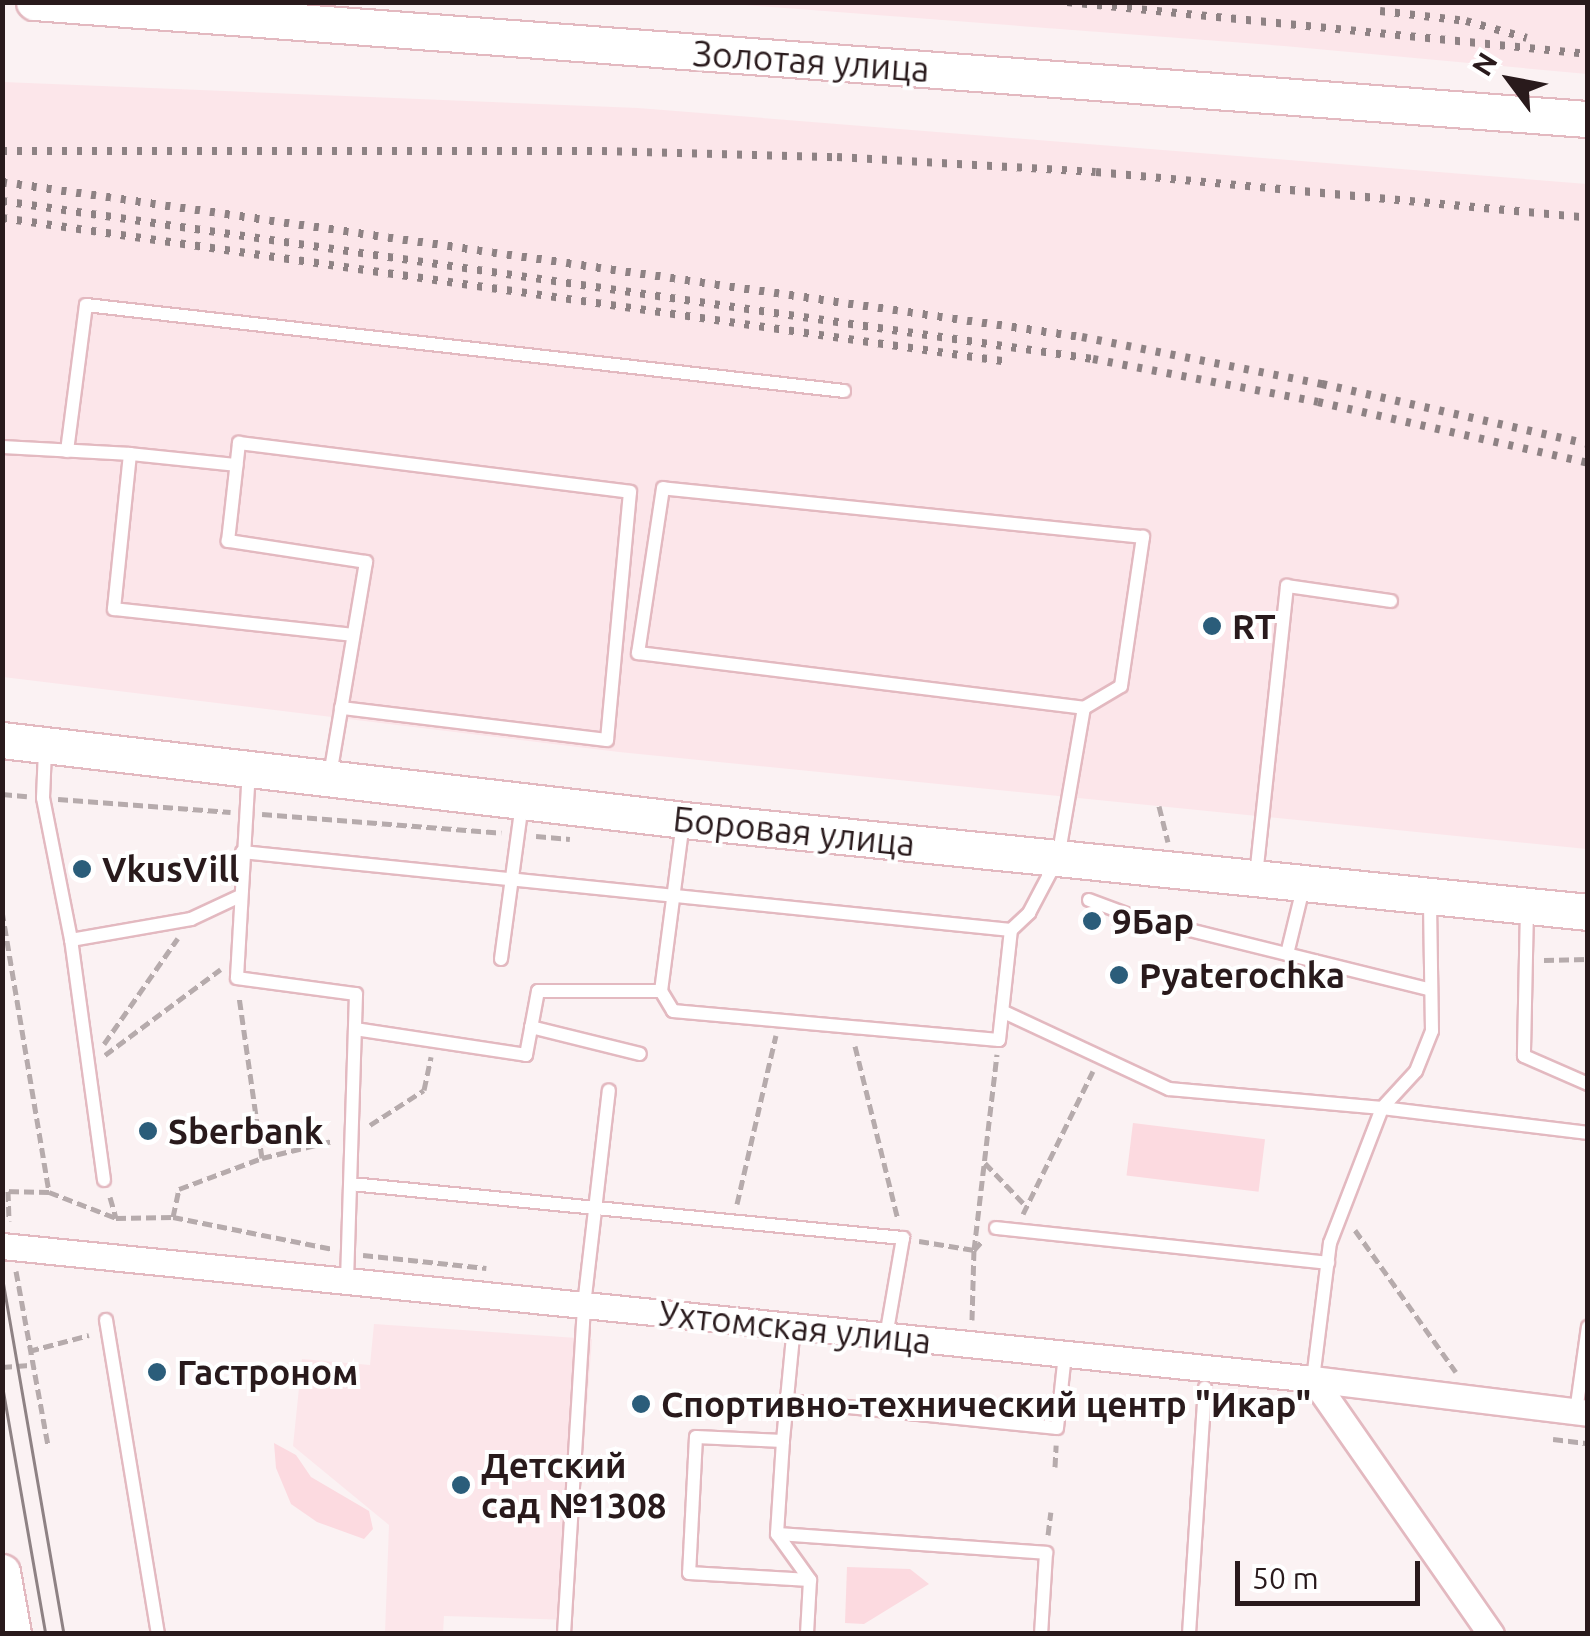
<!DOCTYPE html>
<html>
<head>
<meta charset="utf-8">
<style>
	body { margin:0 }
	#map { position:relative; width:1590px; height:1636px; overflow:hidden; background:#fbf2f3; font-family:Ubuntu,sans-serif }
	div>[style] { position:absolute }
	.built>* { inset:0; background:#fce6ea }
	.green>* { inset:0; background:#fcdae0; transform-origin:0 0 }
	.path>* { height:5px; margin-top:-2.5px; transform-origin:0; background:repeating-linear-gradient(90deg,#b6abac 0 10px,transparent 0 15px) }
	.roads { filter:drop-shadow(2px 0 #e3b9c0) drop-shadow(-2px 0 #e3b9c0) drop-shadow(0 2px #e3b9c0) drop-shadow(0 -2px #e3b9c0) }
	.lane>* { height:12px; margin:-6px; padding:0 6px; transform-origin:6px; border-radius:6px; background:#fff }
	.street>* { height:25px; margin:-12.5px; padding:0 12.5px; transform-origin:12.5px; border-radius:12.5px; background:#fff }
	.secondary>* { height:35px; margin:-17.5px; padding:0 17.5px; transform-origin:17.5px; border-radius:17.5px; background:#fff }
	.tram>* { height:2.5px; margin:-1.25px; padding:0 1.25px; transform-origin:1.25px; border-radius:1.25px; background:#8e8284 }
	.rail>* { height:8px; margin-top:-4px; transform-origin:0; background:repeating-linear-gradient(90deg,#8e8284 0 5px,transparent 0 15px) }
	.dots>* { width:28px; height:28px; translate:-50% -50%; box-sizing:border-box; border:5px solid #fff; border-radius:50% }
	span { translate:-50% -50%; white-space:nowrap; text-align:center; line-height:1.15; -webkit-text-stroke:8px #fff; paint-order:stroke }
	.street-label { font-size:35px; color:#291a1c }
	.poi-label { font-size:35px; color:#291a1c; font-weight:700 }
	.left { translate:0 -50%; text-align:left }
	.frame { position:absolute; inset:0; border:5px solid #291a1c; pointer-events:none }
	.north { position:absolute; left:1460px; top:30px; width:100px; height:100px; -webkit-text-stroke:8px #fff; paint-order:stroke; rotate:302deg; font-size:28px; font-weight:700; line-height:40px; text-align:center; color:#291a1c }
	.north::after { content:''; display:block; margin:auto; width:35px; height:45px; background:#291a1c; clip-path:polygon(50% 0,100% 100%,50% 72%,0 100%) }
	.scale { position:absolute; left:1235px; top:1561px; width:185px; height:45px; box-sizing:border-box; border:5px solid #291a1c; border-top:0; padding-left:12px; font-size:30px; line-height:35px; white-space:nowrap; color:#291a1c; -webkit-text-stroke:8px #fff; paint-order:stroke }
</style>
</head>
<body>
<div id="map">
	<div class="built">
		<i style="clip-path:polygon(718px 3px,1587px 3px,1587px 74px,1284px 46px)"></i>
		<i style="clip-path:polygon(3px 82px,638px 108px,1587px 184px,1587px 849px,619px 752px,3px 677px)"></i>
		<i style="clip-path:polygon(374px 1324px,592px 1339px,571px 1620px,444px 1616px,443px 1633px,385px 1633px,389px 1525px,293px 1446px,302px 1359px,370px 1365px)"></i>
	</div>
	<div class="green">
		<i style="left:1133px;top:1123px;width:133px;height:53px;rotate:7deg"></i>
		<i style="clip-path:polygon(274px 1443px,296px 1455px,311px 1477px,369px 1511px,373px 1529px,364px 1539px,317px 1522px,291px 1504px,276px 1468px)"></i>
		<i style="clip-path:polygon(847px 1567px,910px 1569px,929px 1584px,864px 1624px,845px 1623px)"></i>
	</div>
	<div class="path">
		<i style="left:2px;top:794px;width:25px;rotate:5deg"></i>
		<i style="left:58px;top:799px;width:173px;rotate:4.3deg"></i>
		<i style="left:1159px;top:806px;width:37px;rotate:76deg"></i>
		<i style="left:262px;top:814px;width:240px;rotate:4.5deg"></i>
		<i style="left:536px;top:836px;width:34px;rotate:5deg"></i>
		<i style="left:2px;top:911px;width:285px;rotate:80.5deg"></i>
		<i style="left:49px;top:1192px;width:47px;rotate:-178.8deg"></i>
		<i style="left:1544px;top:960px;width:44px;rotate:-1.3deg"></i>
		<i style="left:104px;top:1044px;width:129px;rotate:-55.1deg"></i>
		<i style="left:855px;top:1046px;width:179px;rotate:76.1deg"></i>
		<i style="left:105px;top:1055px;width:144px;rotate:-36.6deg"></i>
		<i style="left:370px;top:1125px;width:64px;rotate:-32.9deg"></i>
		<i style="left:424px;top:1090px;width:34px;rotate:-78deg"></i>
		<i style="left:262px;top:1158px;width:72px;rotate:-13.7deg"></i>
		<i style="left:985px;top:1163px;width:59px;rotate:46.4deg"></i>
		<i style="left:8px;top:1191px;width:30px;rotate:88deg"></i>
		<i style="left:49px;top:1192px;width:72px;rotate:21.2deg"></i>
		<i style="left:116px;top:1218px;width:57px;rotate:-1deg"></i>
		<i style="left:173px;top:1217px;width:163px;rotate:11.3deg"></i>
		<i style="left:110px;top:1197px;width:22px;rotate:74deg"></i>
		<i style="left:737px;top:1204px;width:173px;rotate:-77deg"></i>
		<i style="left:1023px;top:1214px;width:159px;rotate:-63.9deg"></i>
		<i style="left:173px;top:1217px;width:29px;rotate:-78deg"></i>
		<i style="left:179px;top:1189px;width:89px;rotate:-20.5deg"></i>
		<i style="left:262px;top:1158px;width:164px;rotate:-98.1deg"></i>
		<i style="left:1355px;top:1230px;width:174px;rotate:54.6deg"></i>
		<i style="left:919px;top:1241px;width:56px;rotate:9.3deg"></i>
		<i style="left:974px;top:1250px;width:13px;rotate:-48deg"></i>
		<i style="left:363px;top:1255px;width:124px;rotate:6deg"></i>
		<i style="left:16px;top:1271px;width:178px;rotate:79.6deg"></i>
		<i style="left:972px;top:1320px;width:70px;rotate:-88.4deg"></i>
		<i style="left:974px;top:1250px;width:197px;rotate:-83.3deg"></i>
		<i style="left:29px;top:1351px;width:62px;rotate:-14.9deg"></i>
		<i style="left:2px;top:1367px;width:31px;rotate:-4deg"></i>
		<i style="left:1553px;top:1439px;width:35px;rotate:7deg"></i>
		<i style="left:1055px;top:1467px;width:22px;rotate:-87deg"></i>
		<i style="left:1048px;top:1535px;width:23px;rotate:-83deg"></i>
	</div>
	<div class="roads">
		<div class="lane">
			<i style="left:2px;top:447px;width:128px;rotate:3.1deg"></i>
			<i style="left:130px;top:454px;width:156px;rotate:95.9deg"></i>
			<i style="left:114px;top:609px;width:240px;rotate:6.2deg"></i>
			<i style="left:67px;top:451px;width:147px;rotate:-82.6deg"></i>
			<i style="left:86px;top:305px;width:763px;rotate:6.47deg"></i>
			<i style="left:130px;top:454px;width:107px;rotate:5.9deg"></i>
			<i style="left:45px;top:750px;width:48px;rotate:92.4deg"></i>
			<i style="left:43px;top:798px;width:145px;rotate:78.8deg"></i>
			<i style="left:249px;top:769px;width:209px;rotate:93.3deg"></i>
			<i style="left:237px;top:978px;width:120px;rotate:7.7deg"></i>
			<i style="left:356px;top:994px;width:287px;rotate:91.8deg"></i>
			<i style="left:330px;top:775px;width:216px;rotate:-80.4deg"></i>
			<i style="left:366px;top:562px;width:140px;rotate:-171.3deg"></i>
			<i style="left:228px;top:541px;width:99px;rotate:-83.6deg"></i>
			<i style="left:239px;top:443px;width:394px;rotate:7.1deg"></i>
			<i style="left:630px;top:492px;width:249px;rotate:95.3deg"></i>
			<i style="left:607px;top:740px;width:268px;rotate:-173.1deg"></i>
			<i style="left:683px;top:822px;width:170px;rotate:97.4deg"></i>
			<i style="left:661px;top:991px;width:23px;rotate:59deg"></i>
			<i style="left:673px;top:1011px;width:327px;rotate:5.1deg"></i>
			<i style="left:999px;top:1040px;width:111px;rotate:-83.8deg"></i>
			<i style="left:1011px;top:930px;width:25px;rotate:-43deg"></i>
			<i style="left:1029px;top:913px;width:62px;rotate:-62.2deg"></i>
			<i style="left:1058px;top:858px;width:152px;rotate:-80.2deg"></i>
			<i style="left:1084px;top:708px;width:43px;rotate:-30.7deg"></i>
			<i style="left:1121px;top:686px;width:151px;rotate:-81.6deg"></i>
			<i style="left:1143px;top:537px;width:482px;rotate:-174.2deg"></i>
			<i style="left:663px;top:488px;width:167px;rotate:98.6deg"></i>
			<i style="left:638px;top:653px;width:449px;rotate:7deg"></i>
			<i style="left:242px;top:852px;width:773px;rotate:5.79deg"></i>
			<i style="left:1256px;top:876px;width:292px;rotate:-83.9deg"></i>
			<i style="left:1287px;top:586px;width:105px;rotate:8.2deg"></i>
			<i style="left:1089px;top:900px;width:43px;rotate:20.6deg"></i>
			<i style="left:1129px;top:915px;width:311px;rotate:13.9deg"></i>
			<i style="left:1527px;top:908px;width:148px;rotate:91.2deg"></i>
			<i style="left:1524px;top:1056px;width:70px;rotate:23.6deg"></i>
			<i style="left:1287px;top:954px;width:72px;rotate:-76.3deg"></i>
			<i style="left:501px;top:959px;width:157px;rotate:-82.3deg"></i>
			<i style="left:1004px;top:1012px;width:182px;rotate:25deg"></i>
			<i style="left:1169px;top:1089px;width:214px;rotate:5.1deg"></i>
			<i style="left:1382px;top:1108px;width:208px;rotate:6.9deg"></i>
			<i style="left:531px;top:1027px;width:112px;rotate:13.9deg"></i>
			<i style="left:355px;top:1029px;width:173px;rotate:8.6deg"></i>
			<i style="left:526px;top:1055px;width:65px;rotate:-79.4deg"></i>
			<i style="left:538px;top:991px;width:123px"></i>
			<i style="left:104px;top:1180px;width:242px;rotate:-97.8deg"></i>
			<i style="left:71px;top:940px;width:122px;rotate:-9.9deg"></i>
			<i style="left:191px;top:919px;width:54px;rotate:-25.1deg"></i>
			<i style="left:351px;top:1184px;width:555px;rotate:5.59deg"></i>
			<i style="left:903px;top:1238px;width:99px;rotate:99.8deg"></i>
			<i style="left:996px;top:1228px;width:334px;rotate:6deg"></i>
			<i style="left:106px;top:1320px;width:318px;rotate:80.6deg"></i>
			<i style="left:794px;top:1326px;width:116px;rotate:95.5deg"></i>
			<i style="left:783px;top:1441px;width:87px;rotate:-177.4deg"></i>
			<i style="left:696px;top:1437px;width:136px;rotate:92.9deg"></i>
			<i style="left:689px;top:1573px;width:121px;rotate:3.3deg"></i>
			<i style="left:810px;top:1580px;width:54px;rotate:93.2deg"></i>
			<i style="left:1313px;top:1379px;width:137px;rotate:-82.9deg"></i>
			<i style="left:1330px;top:1243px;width:145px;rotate:-68.9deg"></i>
			<i style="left:1382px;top:1108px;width:50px;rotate:-47.4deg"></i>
			<i style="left:1416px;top:1071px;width:43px;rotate:-68.2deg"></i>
			<i style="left:1432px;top:1031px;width:133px;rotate:-90.9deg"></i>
			<i style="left:787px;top:1401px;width:271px;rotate:5.7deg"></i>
			<i style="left:1057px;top:1428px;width:74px;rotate:-83.8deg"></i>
			<i style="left:1576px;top:1412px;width:86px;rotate:-82deg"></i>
			<i style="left:783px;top:1441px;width:93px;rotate:93.7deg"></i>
			<i style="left:777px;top:1534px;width:57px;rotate:54.3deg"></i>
			<i style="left:777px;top:1534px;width:270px;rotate:4deg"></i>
			<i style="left:1046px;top:1553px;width:81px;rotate:93.5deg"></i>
			<i style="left:564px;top:1634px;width:330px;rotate:-86.5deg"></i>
			<i style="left:584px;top:1305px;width:216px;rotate:-83.4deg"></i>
			<i style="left:1189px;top:1634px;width:247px;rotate:-86.3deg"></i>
		</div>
		<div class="street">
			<i style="left:2px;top:1246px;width:1309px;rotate:5.79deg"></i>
			<i style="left:1304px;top:1378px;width:286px;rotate:7deg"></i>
			<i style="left:1313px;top:1379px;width:311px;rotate:55.1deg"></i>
		</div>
		<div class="secondary">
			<i style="left:34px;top:2px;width:1558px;rotate:4.31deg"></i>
			<i style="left:2px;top:740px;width:687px;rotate:6.69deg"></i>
			<i style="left:684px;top:820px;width:909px;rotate:5.81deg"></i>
			<i style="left:2px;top:1572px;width:63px;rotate:79.9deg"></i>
		</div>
	</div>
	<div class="tram">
		<i style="left:2px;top:1275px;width:364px;rotate:80.2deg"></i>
		<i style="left:2px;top:1383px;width:255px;rotate:80.1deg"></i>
	</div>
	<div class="rail">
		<i style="left:1067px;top:2px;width:524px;rotate:5.7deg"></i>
		<i style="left:1380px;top:11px;width:87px;rotate:6.6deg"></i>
		<i style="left:1466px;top:21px;width:63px;rotate:15.6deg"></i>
		<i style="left:2px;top:151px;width:600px"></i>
		<i style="left:602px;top:151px;width:235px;rotate:1.5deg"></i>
		<i style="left:837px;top:157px;width:259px;rotate:3.3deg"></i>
		<i style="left:1096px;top:172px;width:494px;rotate:5.3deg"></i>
		<i style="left:2px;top:182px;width:1091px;rotate:8.17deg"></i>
		<i style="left:1082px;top:337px;width:245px;rotate:11.1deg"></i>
		<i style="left:1322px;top:384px;width:273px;rotate:12.7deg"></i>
		<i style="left:2px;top:201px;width:1102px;rotate:8.24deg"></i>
		<i style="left:1093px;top:359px;width:229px;rotate:10.8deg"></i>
		<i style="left:1318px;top:402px;width:277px;rotate:12.7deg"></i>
		<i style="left:2px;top:218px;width:1017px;rotate:8.14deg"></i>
	</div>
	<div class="dots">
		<i style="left:1212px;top:626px;background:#2b5d7a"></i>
		<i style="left:82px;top:869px;background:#2b5d7a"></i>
		<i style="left:1092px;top:921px;background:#2b5d7a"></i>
		<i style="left:1119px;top:975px;background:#2b5d7a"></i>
		<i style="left:148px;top:1131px;background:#2b5d7a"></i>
		<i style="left:157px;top:1372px;background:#2b5d7a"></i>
		<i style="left:641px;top:1404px;background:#2b5d7a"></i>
		<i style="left:461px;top:1485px;background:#2b5d7a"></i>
	</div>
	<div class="street-label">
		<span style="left:811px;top:61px;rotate:4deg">Золотая улица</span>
		<span style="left:794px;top:831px;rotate:6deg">Боровая улица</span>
		<span style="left:795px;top:1327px;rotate:6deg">Ухтомская улица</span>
	</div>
	<div class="poi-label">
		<span class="left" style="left:1232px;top:626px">RT</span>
		<span class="left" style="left:102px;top:869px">VkusVill</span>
		<span class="left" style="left:1112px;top:921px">9Бар</span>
		<span class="left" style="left:1139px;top:975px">Pyaterochka</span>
		<span class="left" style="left:168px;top:1131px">Sberbank</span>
		<span class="left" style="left:177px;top:1372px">Гастроном</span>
		<span class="left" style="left:661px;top:1404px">Спортивно-технический центр "Икар"</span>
		<span class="left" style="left:481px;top:1485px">Детский<br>сад №1308</span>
	</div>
	<div class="frame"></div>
	<div class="north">N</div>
	<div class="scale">50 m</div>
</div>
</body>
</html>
